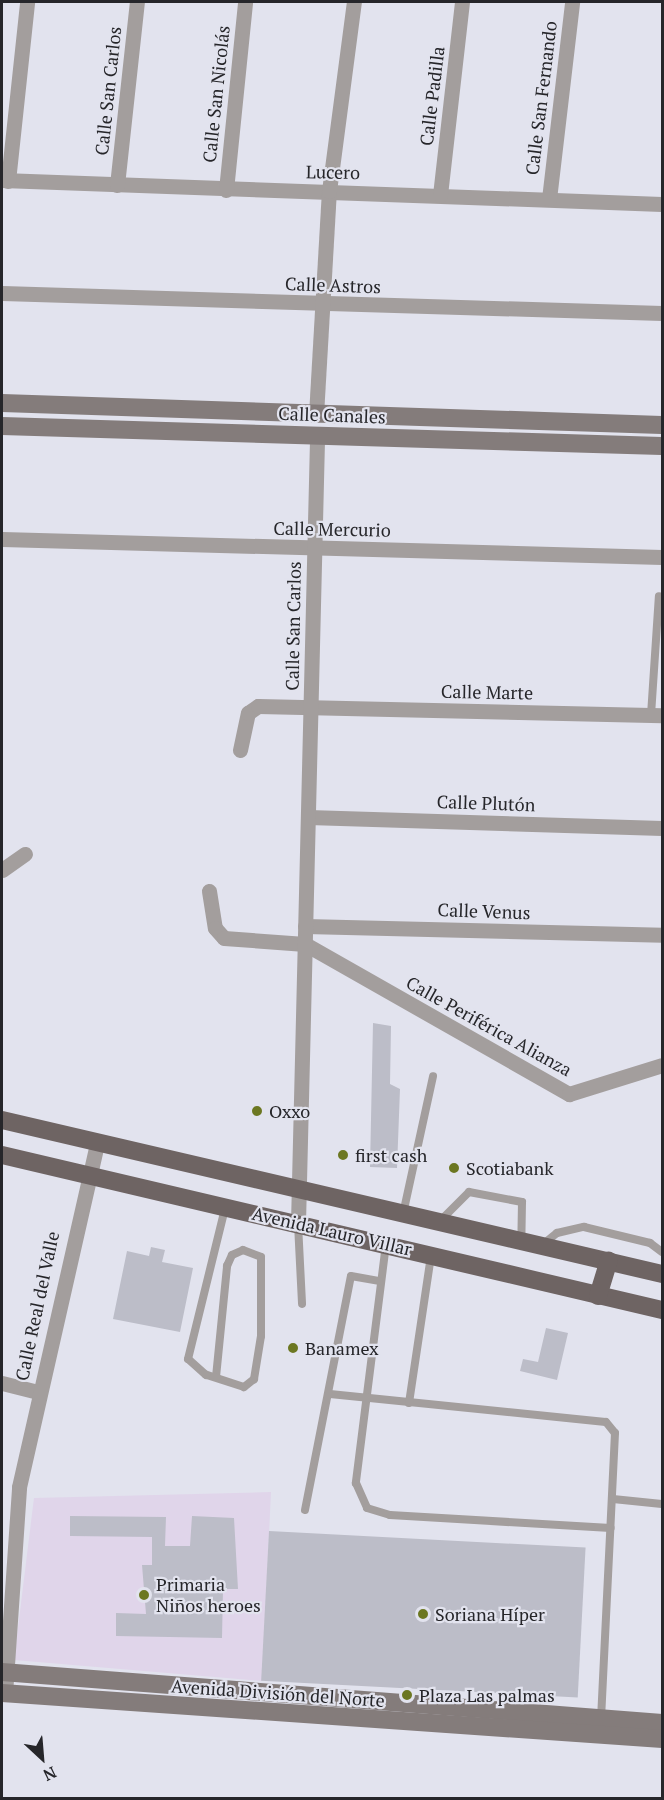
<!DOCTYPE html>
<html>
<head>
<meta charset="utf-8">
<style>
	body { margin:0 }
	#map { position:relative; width:664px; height:1800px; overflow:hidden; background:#e2e3ee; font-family:"PT Serif",serif }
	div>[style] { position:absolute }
	.education>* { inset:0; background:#e0d5ea }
	.building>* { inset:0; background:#bcbdc8; transform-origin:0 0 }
	.lane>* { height:8px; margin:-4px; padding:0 4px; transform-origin:4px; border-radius:4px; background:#a39e9d }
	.street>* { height:15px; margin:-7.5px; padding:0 7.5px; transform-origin:7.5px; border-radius:7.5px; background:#a39e9d }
	.secondary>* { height:18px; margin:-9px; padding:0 9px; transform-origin:9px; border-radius:9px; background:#847c7b }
	.primary>* { height:18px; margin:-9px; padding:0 9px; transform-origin:9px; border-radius:9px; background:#6e6463 }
	.dots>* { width:16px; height:16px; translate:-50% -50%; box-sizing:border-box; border:3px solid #e2e3ee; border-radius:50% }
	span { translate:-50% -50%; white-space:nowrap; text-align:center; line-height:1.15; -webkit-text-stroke:4.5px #e2e3ee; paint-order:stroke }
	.street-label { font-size:18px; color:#26262a }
	.poi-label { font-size:18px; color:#26262a }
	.left { translate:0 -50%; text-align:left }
	.frame { position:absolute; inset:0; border:3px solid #26262a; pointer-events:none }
	.north { position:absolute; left:12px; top:1728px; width:60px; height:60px; -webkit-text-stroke:4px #e2e3ee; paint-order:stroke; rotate:154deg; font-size:16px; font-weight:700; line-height:24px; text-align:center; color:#26262a }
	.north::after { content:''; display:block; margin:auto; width:21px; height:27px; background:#26262a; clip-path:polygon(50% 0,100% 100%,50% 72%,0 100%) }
</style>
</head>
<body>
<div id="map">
	<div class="education">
		<i style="clip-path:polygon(271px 1492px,262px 1681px,14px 1660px,34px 1498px)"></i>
	</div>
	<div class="building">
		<i style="clip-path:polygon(373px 1023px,391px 1026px,390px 1084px,400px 1089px,397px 1168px,370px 1167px)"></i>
		<i style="clip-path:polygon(151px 1247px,165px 1250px,162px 1262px,193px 1268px,180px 1332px,113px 1319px,127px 1251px,149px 1256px)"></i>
		<i style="clip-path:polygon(546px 1328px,568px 1333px,557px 1380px,520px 1371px,523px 1359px,538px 1362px)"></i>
		<i style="clip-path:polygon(70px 1516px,166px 1517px,165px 1546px,190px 1546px,192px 1516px,234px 1518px,238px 1589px,223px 1589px,222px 1638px,116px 1636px,116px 1613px,146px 1614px,142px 1565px,152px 1565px,152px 1537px,70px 1536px)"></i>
		<i style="left:269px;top:1531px;width:317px;height:150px;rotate:3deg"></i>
	</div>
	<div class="lane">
		<i style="left:651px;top:715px;width:119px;rotate:-86.2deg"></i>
		<i style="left:403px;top:1214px;width:141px;rotate:-77.7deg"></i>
		<i style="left:440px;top:1221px;width:41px;rotate:-45deg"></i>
		<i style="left:469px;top:1192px;width:54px;rotate:10.7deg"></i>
		<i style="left:522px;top:1202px;width:39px;rotate:91deg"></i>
		<i style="left:298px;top:1224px;width:80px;rotate:87.1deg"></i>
		<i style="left:386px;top:1244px;width:241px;rotate:97.2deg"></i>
		<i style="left:356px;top:1483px;width:27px;rotate:66deg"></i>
		<i style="left:367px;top:1508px;width:24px;rotate:17deg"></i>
		<i style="left:390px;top:1515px;width:221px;rotate:3.4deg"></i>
		<i style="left:542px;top:1245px;width:19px;rotate:-39deg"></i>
		<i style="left:557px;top:1233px;width:28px;rotate:-13deg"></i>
		<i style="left:584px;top:1227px;width:68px;rotate:13.6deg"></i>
		<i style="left:650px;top:1243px;width:15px;rotate:37deg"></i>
		<i style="left:216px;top:1377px;width:112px;rotate:-84.3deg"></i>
		<i style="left:227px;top:1266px;width:12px;rotate:-66deg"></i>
		<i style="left:232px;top:1255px;width:12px;rotate:-24deg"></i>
		<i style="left:243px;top:1250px;width:19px;rotate:21deg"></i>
		<i style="left:261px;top:1257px;width:79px;rotate:90deg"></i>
		<i style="left:261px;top:1336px;width:44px;rotate:99.2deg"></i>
		<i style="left:254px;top:1379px;width:13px;rotate:141deg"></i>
		<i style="left:244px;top:1387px;width:40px;rotate:-162deg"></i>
		<i style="left:206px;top:1375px;width:24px;rotate:-138deg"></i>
		<i style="left:188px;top:1359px;width:155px;rotate:-76.2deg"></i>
		<i style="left:330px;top:1394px;width:277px;rotate:5.8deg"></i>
		<i style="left:606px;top:1422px;width:14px;rotate:51deg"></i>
		<i style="left:615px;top:1433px;width:285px;rotate:92.8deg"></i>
		<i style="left:409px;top:1403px;width:150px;rotate:-81.5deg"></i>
		<i style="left:613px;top:1499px;width:49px;rotate:5.8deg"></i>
		<i style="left:305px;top:1510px;width:238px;rotate:-78.9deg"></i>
		<i style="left:351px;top:1276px;width:28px;rotate:10deg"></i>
	</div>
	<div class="street">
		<i style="left:2px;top:180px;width:660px;rotate:2.08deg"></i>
		<i style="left:8px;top:181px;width:180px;rotate:-83.9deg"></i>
		<i style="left:117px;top:185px;width:184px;rotate:-83.8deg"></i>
		<i style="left:226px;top:190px;width:189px;rotate:-84.2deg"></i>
		<i style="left:440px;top:195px;width:194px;rotate:-83.5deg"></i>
		<i style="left:549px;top:199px;width:198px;rotate:-83.3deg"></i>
		<i style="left:2px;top:293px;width:660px;rotate:1.74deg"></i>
		<i style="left:316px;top:415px;width:224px;rotate:-86.7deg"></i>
		<i style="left:329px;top:191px;width:191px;rotate:-82.5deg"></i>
		<i style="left:2px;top:539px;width:660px;rotate:1.56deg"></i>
		<i style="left:240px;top:750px;width:38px;rotate:-78deg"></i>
		<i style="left:248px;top:713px;width:12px;rotate:-35deg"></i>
		<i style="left:258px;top:706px;width:404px;rotate:1.3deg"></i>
		<i style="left:308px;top:817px;width:354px;rotate:1.8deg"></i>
		<i style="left:2px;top:870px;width:28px;rotate:-35deg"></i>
		<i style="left:209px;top:891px;width:37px;rotate:81deg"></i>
		<i style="left:215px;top:928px;width:13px;rotate:48deg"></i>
		<i style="left:224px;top:938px;width:81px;rotate:4.2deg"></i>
		<i style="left:305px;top:944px;width:304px;rotate:29.6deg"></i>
		<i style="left:569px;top:1094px;width:97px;rotate:-17.3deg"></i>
		<i style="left:305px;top:926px;width:357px;rotate:1.4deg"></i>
		<i style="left:298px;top:1223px;width:785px;rotate:-88.61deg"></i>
		<i style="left:2px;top:1383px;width:38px;rotate:14deg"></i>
		<i style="left:5px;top:1694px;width:207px;rotate:-86.1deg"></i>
		<i style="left:19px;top:1487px;width:353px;rotate:-77.2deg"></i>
	</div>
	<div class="secondary">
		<i style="left:2px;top:403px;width:660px;rotate:1.91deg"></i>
		<i style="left:2px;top:426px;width:660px;rotate:1.74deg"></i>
		<i style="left:2px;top:1672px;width:662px;rotate:4.42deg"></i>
		<i style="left:2px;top:1693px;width:662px;rotate:3.99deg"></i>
	</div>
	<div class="primary">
		<i style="left:2px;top:1120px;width:678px;rotate:13.13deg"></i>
		<i style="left:2px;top:1155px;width:678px;rotate:13.22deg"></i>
		<i style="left:598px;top:1296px;width:37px;rotate:-73deg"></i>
	</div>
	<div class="dots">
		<i style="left:257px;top:1111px;background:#6c7721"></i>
		<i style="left:343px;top:1155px;background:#6c7721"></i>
		<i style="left:454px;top:1168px;background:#6c7721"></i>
		<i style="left:293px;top:1348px;background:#6c7721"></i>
		<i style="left:144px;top:1595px;background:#6c7721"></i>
		<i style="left:423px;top:1614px;background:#6c7721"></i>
		<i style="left:407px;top:1695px;background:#6c7721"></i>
	</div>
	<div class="street-label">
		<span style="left:108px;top:91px;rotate:-84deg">Calle San Carlos</span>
		<span style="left:216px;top:94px;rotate:-84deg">Calle San Nicolás</span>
		<span style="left:432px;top:96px;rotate:-83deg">Calle Padilla</span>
		<span style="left:541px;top:98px;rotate:-83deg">Calle San Fernando</span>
		<span style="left:333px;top:172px;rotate:1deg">Lucero</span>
		<span style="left:333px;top:285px;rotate:2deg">Calle Astros</span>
		<span style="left:332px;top:415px;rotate:2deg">Calle Canales</span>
		<span style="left:332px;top:529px;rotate:1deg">Calle Mercurio</span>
		<span style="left:293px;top:626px;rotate:-89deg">Calle San Carlos</span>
		<span style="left:487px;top:692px;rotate:1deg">Calle Marte</span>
		<span style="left:486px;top:803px;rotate:2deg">Calle Plutón</span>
		<span style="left:484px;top:911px;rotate:2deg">Calle Venus</span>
		<span style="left:489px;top:1026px;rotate:29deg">Calle Periférica Alianza</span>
		<span style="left:332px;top:1231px;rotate:13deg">Avenida Lauro Villar</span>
		<span style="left:37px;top:1306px;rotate:-78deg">Calle Real del Valle</span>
		<span style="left:278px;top:1693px;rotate:4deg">Avenida División del Norte</span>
	</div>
	<div class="poi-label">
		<span class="left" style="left:269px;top:1111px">Oxxo</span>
		<span class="left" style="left:355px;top:1155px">first cash</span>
		<span class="left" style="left:466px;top:1168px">Scotiabank</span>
		<span class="left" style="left:305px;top:1348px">Banamex</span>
		<span class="left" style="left:156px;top:1595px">Primaria<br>Niños heroes</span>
		<span class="left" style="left:435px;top:1614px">Soriana Híper</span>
		<span class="left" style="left:419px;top:1695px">Plaza Las palmas</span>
	</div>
	<div class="frame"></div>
	<div class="north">N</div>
</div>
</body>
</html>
